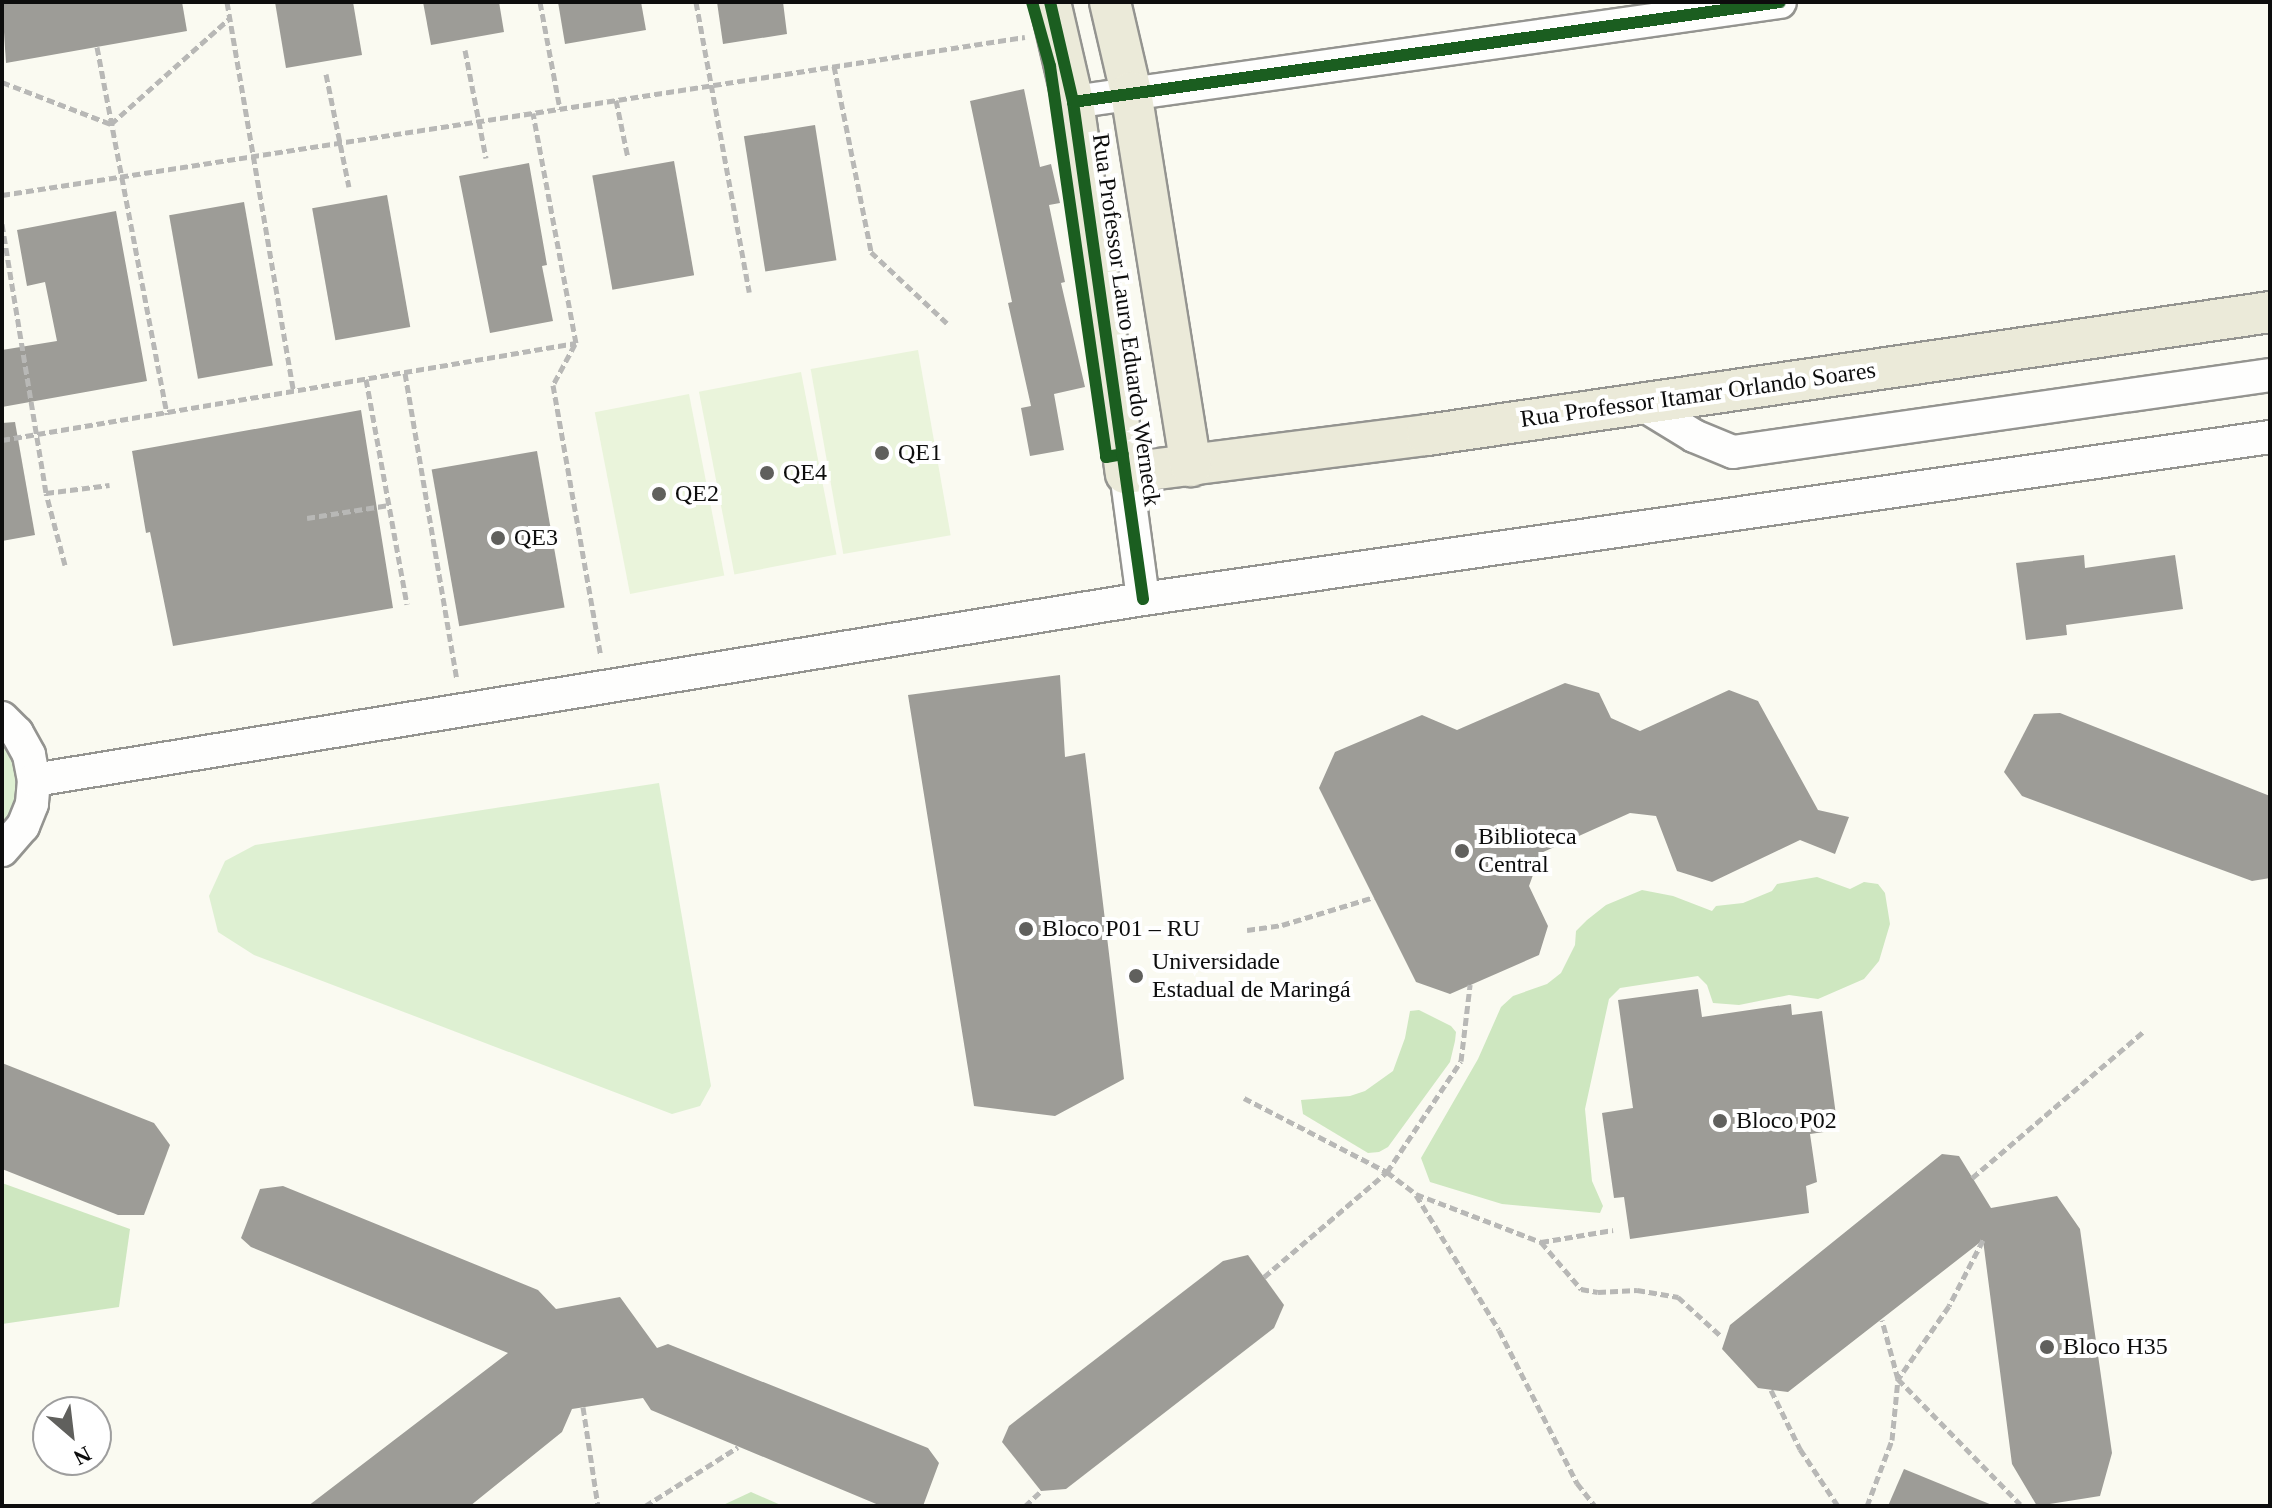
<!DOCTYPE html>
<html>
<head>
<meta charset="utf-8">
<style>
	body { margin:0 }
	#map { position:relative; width:2272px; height:1508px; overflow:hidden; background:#fafaf1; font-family:Georgia,serif }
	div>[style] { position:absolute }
	.green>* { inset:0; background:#def0d2 }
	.forest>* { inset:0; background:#cee7c0 }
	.pitch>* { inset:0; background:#eaf4db; transform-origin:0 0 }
	.building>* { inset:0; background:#9d9c97; transform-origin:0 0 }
	.path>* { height:5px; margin-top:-2.5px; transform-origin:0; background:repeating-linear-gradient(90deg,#b8b8b6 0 8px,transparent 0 12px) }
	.roads { filter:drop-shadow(2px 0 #949490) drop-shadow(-2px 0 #949490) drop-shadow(0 2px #949490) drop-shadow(0 -2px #949490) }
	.minor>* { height:32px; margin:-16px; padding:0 16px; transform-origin:16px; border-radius:16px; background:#fefefd }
	.major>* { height:40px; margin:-20px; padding:0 20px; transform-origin:20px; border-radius:20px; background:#ebead9 }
	.cycleway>* { height:12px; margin:-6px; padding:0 6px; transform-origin:6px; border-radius:6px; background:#1b5e20 }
	.dots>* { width:22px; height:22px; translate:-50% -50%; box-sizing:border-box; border:4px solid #fff; border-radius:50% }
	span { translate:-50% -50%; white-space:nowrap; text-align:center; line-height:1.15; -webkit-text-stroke:8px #fff; paint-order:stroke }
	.street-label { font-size:24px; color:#0d0d0d }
	.poi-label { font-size:24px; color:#0d0d0d }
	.left { translate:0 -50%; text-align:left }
	.frame { position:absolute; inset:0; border:4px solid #0d0d0d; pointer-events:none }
	.north { position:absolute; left:32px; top:1396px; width:80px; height:80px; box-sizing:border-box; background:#fff; border:2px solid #9e9e9e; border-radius:50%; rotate:152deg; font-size:22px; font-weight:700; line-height:32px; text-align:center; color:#0d0d0d }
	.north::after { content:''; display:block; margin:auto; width:28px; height:36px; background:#60605d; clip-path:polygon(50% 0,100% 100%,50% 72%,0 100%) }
</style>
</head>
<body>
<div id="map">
	<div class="green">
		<i style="clip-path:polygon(2px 731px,25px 782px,2px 837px)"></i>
		<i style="clip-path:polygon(659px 783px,711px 1086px,700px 1106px,672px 1114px,254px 955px,218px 932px,209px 896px,225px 861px,255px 845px)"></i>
	</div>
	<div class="forest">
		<i style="clip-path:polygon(1817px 877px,1850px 889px,1864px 882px,1878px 884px,1885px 893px,1890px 924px,1879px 961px,1864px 979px,1818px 999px,1789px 995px,1739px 1005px,1713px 1003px,1707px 985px,1698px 976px,1620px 988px,1609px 999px,1585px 1109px,1592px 1181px,1603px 1206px,1600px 1213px,1502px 1204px,1430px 1182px,1421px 1158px,1478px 1059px,1501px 1007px,1513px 996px,1547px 984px,1561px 973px,1575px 945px,1576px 931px,1587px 920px,1606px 905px,1642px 890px,1673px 896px,1712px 911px,1716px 906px,1743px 903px,1772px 891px,1777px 884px)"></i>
		<i style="clip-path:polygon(1419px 1010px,1451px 1026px,1456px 1032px,1455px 1041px,1450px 1062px,1388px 1147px,1379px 1152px,1368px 1153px,1303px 1114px,1301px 1100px,1350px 1096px,1365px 1091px,1393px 1071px,1405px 1038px,1410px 1011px)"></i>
		<i style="clip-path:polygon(2px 1183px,130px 1229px,119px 1307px,2px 1324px)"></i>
		<i style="clip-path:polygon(751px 1492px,783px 1506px,721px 1506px)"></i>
	</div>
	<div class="pitch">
		<i style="left:918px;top:350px;width:188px;height:109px;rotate:80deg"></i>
		<i style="left:801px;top:372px;width:186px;height:104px;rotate:79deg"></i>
		<i style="left:689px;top:394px;width:185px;height:96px;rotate:79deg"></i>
	</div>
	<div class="building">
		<i style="clip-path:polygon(2px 2px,182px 2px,187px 31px,6px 63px)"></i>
		<i style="clip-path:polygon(275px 2px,353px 2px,362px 55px,286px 68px)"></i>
		<i style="clip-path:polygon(423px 2px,499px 2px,504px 32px,431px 45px)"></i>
		<i style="clip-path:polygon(558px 2px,641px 2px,646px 30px,565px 44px)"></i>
		<i style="clip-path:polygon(717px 2px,783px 2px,787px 34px,723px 44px)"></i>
		<i style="clip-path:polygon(1024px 89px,1040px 167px,1051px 164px,1060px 203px,1049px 205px,1065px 282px,1061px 283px,1085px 387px,1054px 394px,1064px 450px,1030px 456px,1021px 408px,1031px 406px,1008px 303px,1012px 302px,970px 101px)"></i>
		<i style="left:815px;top:125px;width:137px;height:72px;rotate:81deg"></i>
		<i style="left:674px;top:161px;width:116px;height:83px;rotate:80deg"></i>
		<i style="clip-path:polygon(529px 163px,547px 265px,542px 266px,553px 321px,490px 333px,459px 176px)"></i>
		<i style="left:387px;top:195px;width:134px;height:76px;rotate:80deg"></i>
		<i style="left:244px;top:202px;width:166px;height:76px;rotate:80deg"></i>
		<i style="clip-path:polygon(116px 211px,147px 381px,2px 407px,2px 350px,57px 341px,45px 282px,27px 286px,17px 230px)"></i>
		<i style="clip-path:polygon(361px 410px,393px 608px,173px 646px,150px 532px,146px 533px,132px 451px)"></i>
		<i style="clip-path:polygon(15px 422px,35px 535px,2px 541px,2px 423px)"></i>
		<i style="left:537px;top:451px;width:159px;height:107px;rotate:80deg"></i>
		<i style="clip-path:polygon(2084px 555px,2085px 568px,2175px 555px,2183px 609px,2066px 625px,2067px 635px,2026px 640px,2016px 563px)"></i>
		<i style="clip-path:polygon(1060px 675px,1065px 757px,1085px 753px,1124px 1079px,1055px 1116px,974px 1106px,908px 695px)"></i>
		<i style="clip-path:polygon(1565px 683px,1599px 693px,1611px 718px,1640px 731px,1729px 690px,1758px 701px,1818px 810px,1849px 817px,1835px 854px,1800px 840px,1712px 882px,1677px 871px,1656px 816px,1630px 813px,1541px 853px,1529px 886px,1548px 926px,1539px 955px,1450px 994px,1416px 982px,1319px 788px,1335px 752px,1422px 715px,1457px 730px)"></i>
		<i style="clip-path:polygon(2060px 713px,2270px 796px,2270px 878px,2252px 881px,2022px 796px,2004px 772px,2034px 714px)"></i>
		<i style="clip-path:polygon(1698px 989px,1702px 1017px,1791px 1004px,1792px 1015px,1822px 1011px,1838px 1130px,1810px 1134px,1817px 1182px,1806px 1186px,1809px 1213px,1630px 1239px,1624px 1197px,1614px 1198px,1602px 1113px,1633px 1108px,1618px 1000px)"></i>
		<i style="clip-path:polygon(2px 1063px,154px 1123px,170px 1145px,144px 1215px,118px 1215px,2px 1169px)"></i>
		<i style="clip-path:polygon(1942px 1154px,1959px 1156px,1991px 1208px,2057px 1196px,2080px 1229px,2112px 1453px,2100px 1496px,2037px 1506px,2012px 1464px,1983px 1240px,1788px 1392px,1758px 1388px,1722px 1349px,1730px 1325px)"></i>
		<i style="clip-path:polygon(283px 1186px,538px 1290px,556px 1309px,620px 1297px,657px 1348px,668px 1344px,928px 1448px,939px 1463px,923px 1506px,881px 1506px,651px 1410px,643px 1398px,572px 1409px,562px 1432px,470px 1506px,308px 1506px,508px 1353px,251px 1247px,241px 1238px,260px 1189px)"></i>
		<i style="clip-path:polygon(1248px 1255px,1284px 1305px,1274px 1328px,1066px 1489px,1041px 1491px,1002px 1442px,1009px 1426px,1223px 1261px)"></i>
		<i style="clip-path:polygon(1904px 1469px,1992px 1505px,1992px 1506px,1888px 1506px)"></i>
	</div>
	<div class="path">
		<i style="left:227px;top:2px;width:396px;rotate:80.3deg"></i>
		<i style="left:540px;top:2px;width:109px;rotate:79.4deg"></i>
		<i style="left:696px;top:2px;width:295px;rotate:79.6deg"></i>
		<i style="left:97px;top:47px;width:374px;rotate:79.2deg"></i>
		<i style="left:465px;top:50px;width:110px;rotate:79deg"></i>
		<i style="left:834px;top:66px;width:190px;rotate:78.7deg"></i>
		<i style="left:871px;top:252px;width:104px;rotate:43.1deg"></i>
		<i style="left:326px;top:74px;width:115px;rotate:78.5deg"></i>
		<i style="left:2px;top:82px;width:117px;rotate:21.1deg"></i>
		<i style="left:111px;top:124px;width:158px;rotate:-41.7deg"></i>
		<i style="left:616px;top:100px;width:59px;rotate:78.3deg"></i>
		<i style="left:2px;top:195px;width:1035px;rotate:-8.78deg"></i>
		<i style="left:2px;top:224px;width:273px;rotate:80.7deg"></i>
		<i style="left:575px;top:344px;width:47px;rotate:118.2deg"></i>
		<i style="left:553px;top:385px;width:275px;rotate:80deg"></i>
		<i style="left:405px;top:373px;width:311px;rotate:80.4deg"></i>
		<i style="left:366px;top:379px;width:229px;rotate:79.7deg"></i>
		<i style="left:2px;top:440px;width:582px;rotate:-9.59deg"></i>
		<i style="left:576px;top:343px;width:234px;rotate:-100.6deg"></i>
		<i style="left:307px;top:518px;width:83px;rotate:-9deg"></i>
		<i style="left:65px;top:565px;width:74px;rotate:-104.8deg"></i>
		<i style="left:46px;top:493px;width:64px;rotate:-7.2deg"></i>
		<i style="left:1247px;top:930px;width:35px;rotate:-8deg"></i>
		<i style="left:1282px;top:925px;width:96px;rotate:-16.9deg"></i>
		<i style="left:1244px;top:1098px;width:161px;rotate:27.4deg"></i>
		<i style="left:1387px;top:1172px;width:36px;rotate:37deg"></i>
		<i style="left:1416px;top:1194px;width:134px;rotate:21deg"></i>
		<i style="left:1541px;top:1242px;width:62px;rotate:49.6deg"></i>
		<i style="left:1581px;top:1289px;width:17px;rotate:10deg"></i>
		<i style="left:1598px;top:1292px;width:39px;rotate:-3deg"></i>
		<i style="left:1637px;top:1290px;width:42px;rotate:9.7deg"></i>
		<i style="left:1678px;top:1297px;width:59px;rotate:42.3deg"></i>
		<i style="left:1972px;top:1178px;width:225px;rotate:-40.5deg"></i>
		<i style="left:1416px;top:1195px;width:158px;rotate:58.4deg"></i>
		<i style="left:1499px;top:1330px;width:172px;rotate:63deg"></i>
		<i style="left:1577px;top:1483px;width:29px;rotate:52deg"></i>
		<i style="left:1983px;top:1240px;width:74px;rotate:117.3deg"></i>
		<i style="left:1949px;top:1306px;width:89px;rotate:124.9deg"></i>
		<i style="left:1898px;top:1379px;width:175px;rotate:45.7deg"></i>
		<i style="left:1541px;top:1242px;width:73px;rotate:-9.5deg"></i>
		<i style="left:1264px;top:1277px;width:162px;rotate:-40.5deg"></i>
		<i style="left:1387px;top:1172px;width:133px;rotate:-56.3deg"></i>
		<i style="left:1461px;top:1061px;width:77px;rotate:-83.2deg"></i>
		<i style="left:1771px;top:1390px;width:66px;rotate:63.8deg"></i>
		<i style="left:1800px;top:1449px;width:69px;rotate:56.3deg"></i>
		<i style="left:583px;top:1407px;width:100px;rotate:81.4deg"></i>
		<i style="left:645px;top:1506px;width:110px;rotate:-32.4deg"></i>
		<i style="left:1025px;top:1506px;width:22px;rotate:-43deg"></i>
		<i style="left:1867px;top:1506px;width:71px;rotate:-69.3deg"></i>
		<i style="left:1892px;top:1440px;width:61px;rotate:-84.4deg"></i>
		<i style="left:1898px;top:1379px;width:61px;rotate:-105.2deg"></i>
	</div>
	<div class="roads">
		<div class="minor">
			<i style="left:1073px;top:102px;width:714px;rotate:-8.05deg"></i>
			<i style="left:1642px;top:404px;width:61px;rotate:31.6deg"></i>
			<i style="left:1694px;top:436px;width:42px;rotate:22.3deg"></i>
			<i style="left:1733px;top:452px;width:542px;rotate:-8.16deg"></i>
			<i style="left:1126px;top:473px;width:127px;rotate:82.3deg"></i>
			<i style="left:2px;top:718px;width:21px;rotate:45deg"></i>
			<i style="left:17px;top:733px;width:25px;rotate:61deg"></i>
			<i style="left:29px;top:755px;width:25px;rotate:79deg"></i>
			<i style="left:34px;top:780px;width:24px;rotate:95deg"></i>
			<i style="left:32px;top:804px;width:24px;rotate:112deg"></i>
			<i style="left:23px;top:826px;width:32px;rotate:131deg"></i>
			<i style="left:34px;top:780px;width:1124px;rotate:-9.27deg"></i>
			<i style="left:1143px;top:599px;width:1139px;rotate:-8.18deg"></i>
		</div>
		<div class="major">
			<i style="left:1050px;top:2px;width:103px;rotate:77deg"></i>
			<i style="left:1073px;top:102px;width:375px;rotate:81.9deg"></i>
			<i style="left:1126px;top:473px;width:303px;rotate:-7.2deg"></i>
			<i style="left:1427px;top:435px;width:852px;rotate:-8.3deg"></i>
			<i style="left:1110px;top:2px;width:92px;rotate:76.9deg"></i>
			<i style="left:1131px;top:92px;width:379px;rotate:80.9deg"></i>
		</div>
	</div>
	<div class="cycleway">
		<i style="left:1032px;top:2px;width:66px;rotate:74.3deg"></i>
		<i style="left:1050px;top:66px;width:395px;rotate:81.8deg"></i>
		<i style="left:1106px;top:457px;width:17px;rotate:-10deg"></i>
		<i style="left:1050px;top:2px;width:103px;rotate:77deg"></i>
		<i style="left:1073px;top:102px;width:502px;rotate:81.98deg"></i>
		<i style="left:1073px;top:102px;width:714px;rotate:-8.05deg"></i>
	</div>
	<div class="dots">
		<i style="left:882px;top:453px;background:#60605d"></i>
		<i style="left:767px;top:473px;background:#60605d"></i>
		<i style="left:659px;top:494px;background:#60605d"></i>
		<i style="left:498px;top:538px;background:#60605d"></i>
		<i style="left:1462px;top:851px;background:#60605d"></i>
		<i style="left:1026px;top:929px;background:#60605d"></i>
		<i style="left:1136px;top:976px;background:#60605d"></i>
		<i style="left:1720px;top:1121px;background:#60605d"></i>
		<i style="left:2047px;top:1347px;background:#60605d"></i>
	</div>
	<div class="street-label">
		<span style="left:1126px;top:320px;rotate:82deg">Rua Professor Lauro Eduardo Werneck</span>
		<span style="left:1698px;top:395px;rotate:-8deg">Rua Professor Itamar Orlando Soares</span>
	</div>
	<div class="poi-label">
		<span class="left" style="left:898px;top:453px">QE1</span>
		<span class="left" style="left:783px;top:473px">QE4</span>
		<span class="left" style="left:675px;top:494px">QE2</span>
		<span class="left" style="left:514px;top:538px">QE3</span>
		<span class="left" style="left:1478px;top:851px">Biblioteca<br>Central</span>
		<span class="left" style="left:1042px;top:929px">Bloco P01 – RU</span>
		<span class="left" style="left:1152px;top:976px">Universidade<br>Estadual de Maringá</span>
		<span class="left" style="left:1736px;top:1121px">Bloco P02</span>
		<span class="left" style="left:2063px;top:1347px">Bloco H35</span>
	</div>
	<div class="frame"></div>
	<div class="north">N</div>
</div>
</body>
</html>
